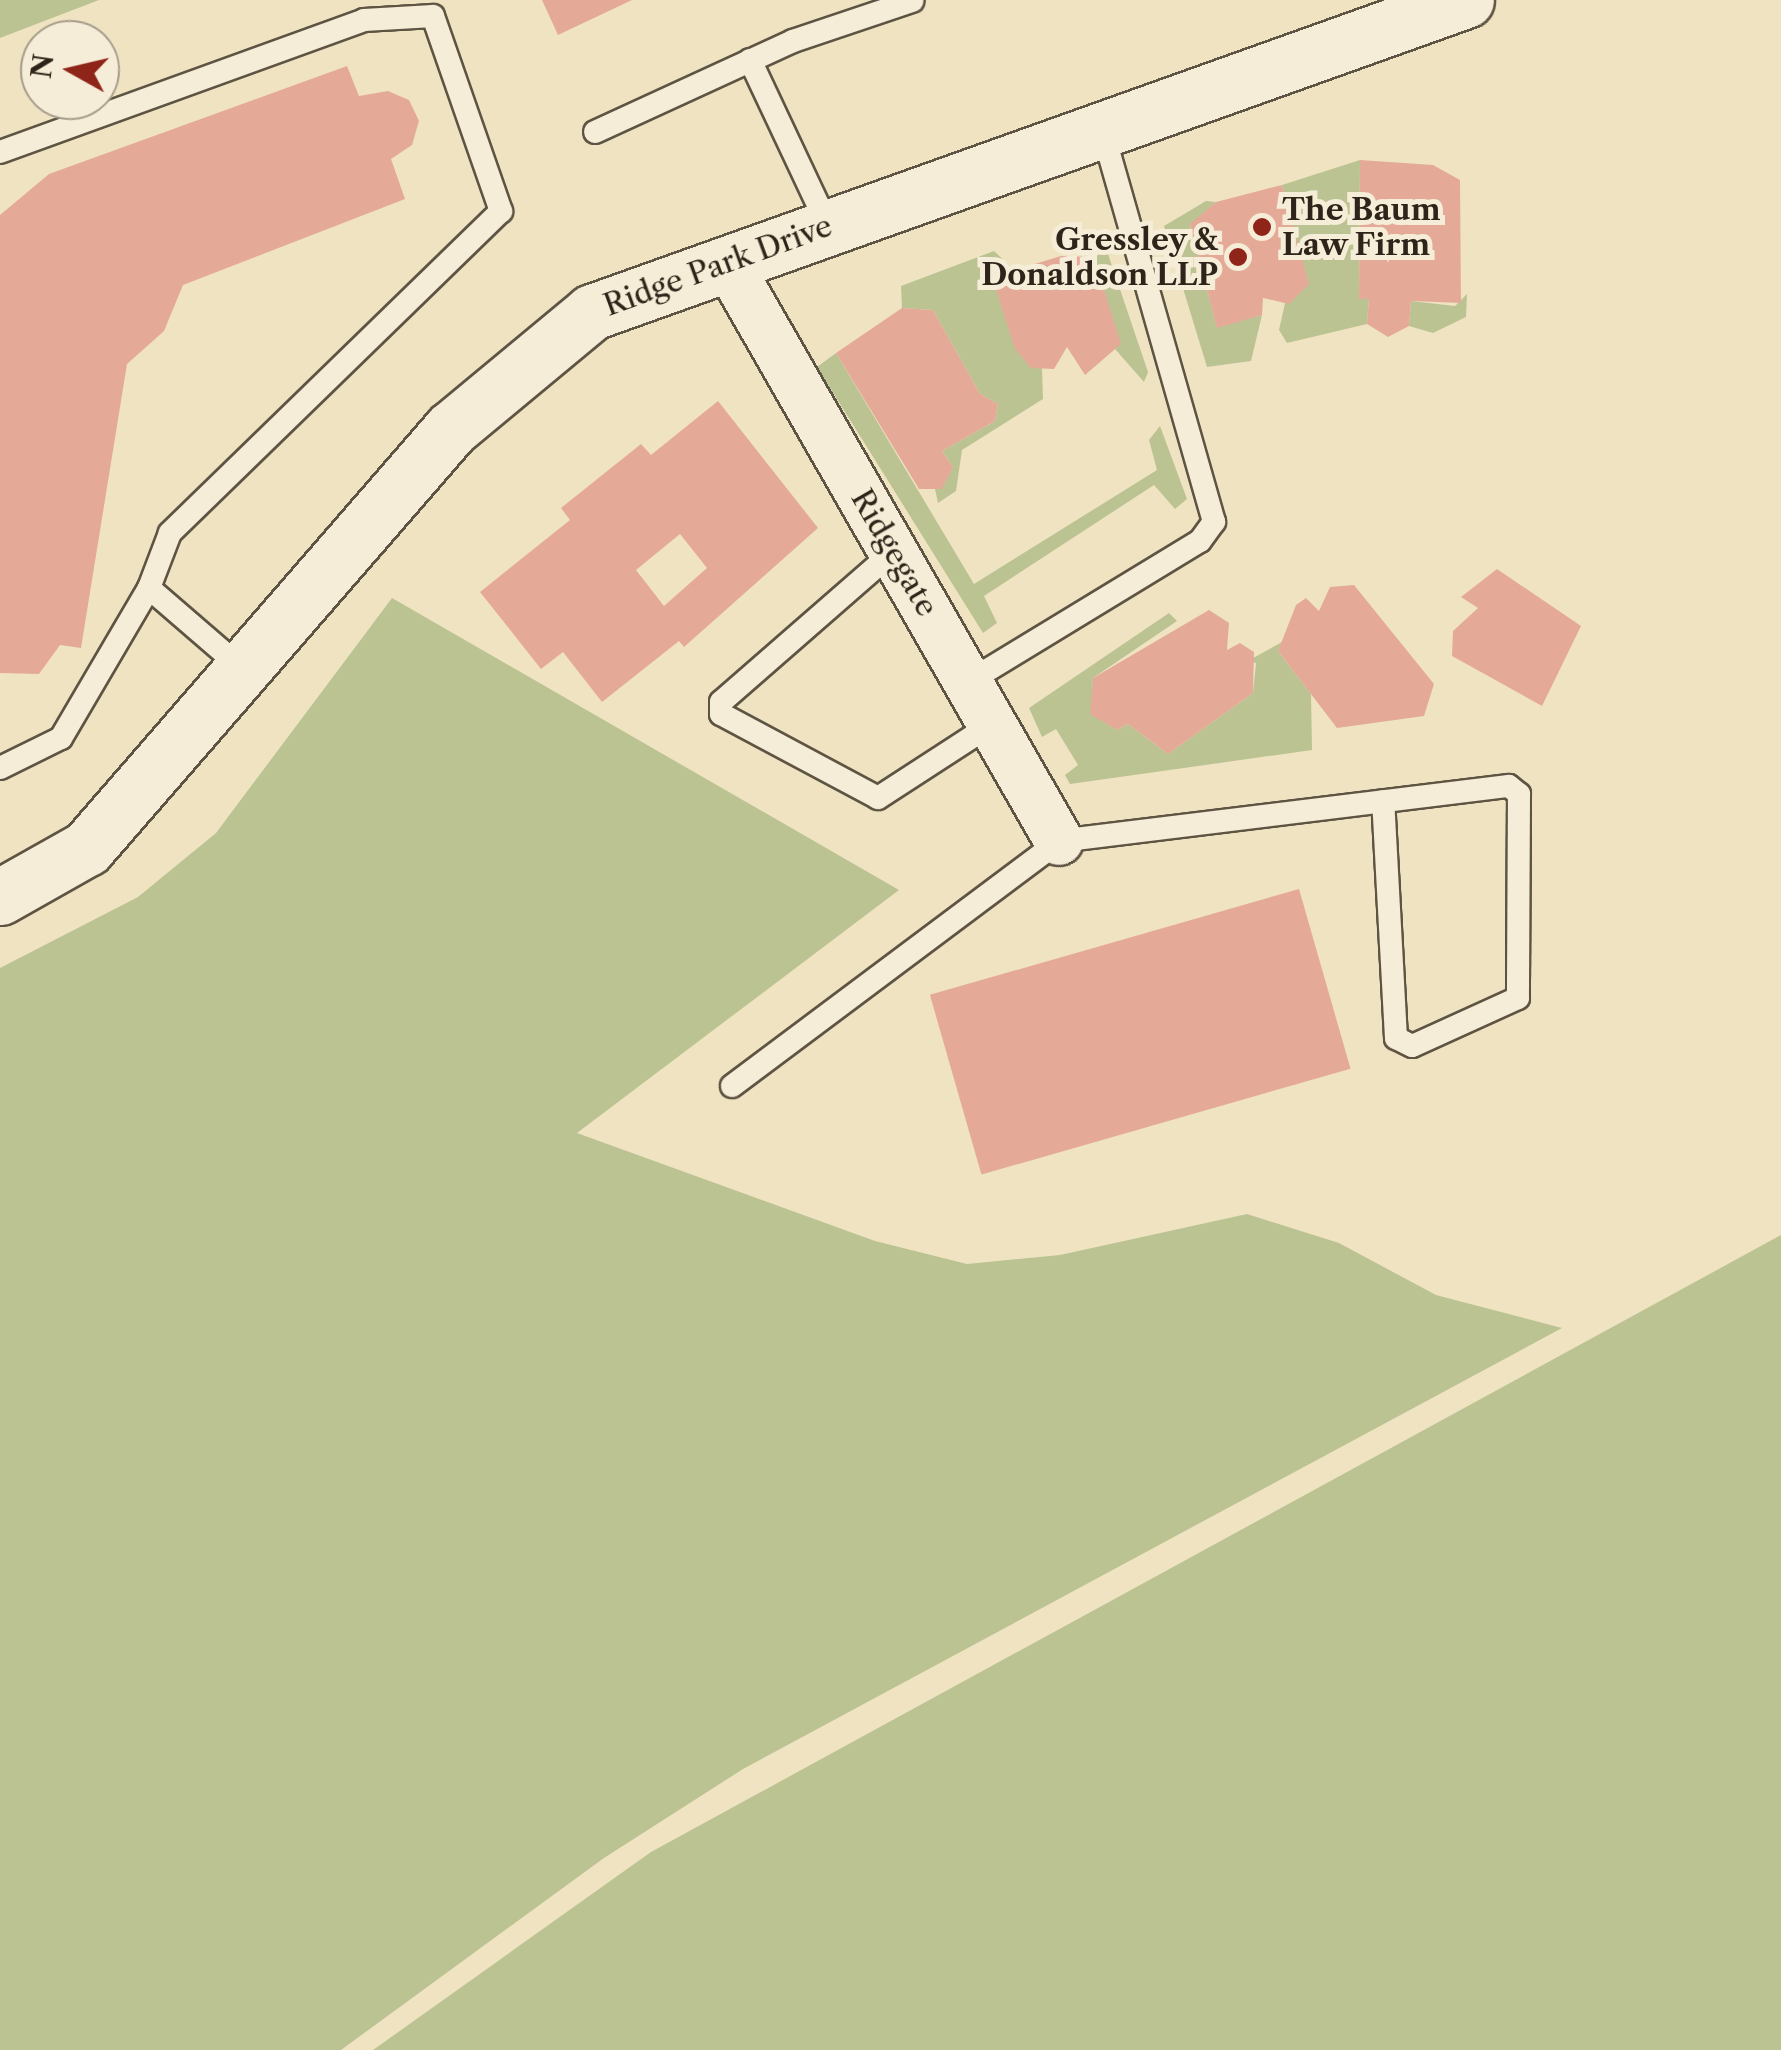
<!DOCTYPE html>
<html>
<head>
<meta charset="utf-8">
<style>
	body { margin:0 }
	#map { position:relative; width:1781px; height:2050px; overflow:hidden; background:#f0e3c2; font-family:"Libre Caslon Text",serif }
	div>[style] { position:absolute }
	.green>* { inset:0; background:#bcc392 }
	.building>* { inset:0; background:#e4aa97; transform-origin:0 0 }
	.roads { filter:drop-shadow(2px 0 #5e5443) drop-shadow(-2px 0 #5e5443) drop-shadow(0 2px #5e5443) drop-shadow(0 -2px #5e5443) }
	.service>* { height:22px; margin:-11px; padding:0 11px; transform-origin:11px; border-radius:11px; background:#f5edd7 }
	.minor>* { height:48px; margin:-24px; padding:0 24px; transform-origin:24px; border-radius:24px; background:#f5edd7 }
	.tertiary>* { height:55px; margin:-27.5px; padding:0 27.5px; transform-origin:27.5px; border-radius:27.5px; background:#f5edd7 }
	.dots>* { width:28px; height:28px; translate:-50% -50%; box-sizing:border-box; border:5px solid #f5edd7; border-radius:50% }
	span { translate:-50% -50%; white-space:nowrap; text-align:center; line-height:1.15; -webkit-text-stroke:10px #f5edd7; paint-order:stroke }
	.poi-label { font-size:30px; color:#2e2419; font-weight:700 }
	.left { translate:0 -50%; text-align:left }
	.right { translate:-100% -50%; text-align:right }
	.street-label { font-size:30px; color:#2e2419 }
	.north { position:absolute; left:20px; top:20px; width:100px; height:100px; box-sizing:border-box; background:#f5edd7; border:2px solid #a59d8b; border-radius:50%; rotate:278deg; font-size:28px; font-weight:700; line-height:40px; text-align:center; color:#2e2419 }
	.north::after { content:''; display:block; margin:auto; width:35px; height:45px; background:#8f2418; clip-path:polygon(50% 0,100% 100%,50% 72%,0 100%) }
</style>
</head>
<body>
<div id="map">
	<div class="green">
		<i style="clip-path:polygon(0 0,99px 0,0 38px)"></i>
		<i style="clip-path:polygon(1360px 160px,1359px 299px,1369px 299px,1367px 324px,1287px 343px,1279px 330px,1285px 303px,1308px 284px,1282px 185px)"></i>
		<i style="clip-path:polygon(1206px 201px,1216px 202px,1190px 225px,1217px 327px,1262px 315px,1251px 361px,1207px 367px,1164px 226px)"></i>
		<i style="clip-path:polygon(994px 251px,1014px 270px,992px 277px,1042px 368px,1043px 399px,962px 450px,956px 491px,938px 503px,935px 489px,953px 467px,942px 451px,995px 421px,998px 404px,980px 394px,933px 310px,902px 308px,901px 286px)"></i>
		<i style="clip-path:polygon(1107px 251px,1148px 372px,1144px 382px,1115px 349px,1094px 257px)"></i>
		<i style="clip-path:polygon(1467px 294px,1466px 317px,1433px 333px,1409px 326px,1411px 301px,1455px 306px)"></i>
		<i style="clip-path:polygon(836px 353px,974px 584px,1157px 470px,1149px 440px,1160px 426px,1187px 499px,1175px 509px,1154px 485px,984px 596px,997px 623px,983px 633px,817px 367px)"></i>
		<i style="clip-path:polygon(392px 598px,899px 890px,577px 1133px,875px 1241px,967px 1264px,1060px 1255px,1247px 1214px,1339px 1243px,1436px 1295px,1562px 1328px,743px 1769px,604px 1858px,341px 2050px,0 2050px,0 968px,138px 897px,216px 833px)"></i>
		<i style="clip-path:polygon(1169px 613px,1177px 621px,1093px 678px,1091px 714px,1117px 730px,1128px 724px,1168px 754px,1253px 693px,1256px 663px,1248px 661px,1282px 642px,1278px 651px,1311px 694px,1312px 750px,1070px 784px,1065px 775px,1078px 765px,1056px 729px,1042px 737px,1029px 708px)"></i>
		<i style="clip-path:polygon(1781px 1235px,1781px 2050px,373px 2050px,651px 1852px)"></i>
	</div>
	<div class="building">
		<i style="clip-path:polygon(542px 0,632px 0,558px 35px)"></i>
		<i style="clip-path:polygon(347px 66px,359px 96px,388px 91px,409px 100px,419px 121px,412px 145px,391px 159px,405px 199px,183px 285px,164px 331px,127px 364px,81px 648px,60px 645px,39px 674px,0 673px,0 215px,49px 174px)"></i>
		<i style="clip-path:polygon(1360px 160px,1433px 165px,1460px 180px,1461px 303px,1411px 301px,1409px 326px,1388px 337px,1367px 324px,1369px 299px,1359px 299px)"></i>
		<i style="clip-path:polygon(1282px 185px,1309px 284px,1289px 304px,1263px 298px,1262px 315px,1217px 328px,1190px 224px,1216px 202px)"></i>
		<i style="clip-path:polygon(1061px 256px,1094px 257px,1121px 344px,1085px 375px,1067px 347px,1054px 369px,1031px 368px,1015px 349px,992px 277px)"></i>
		<i style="clip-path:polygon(902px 308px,933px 310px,980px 394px,998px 404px,995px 421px,942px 451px,953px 467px,942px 489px,919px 489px,836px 353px)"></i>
		<i style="clip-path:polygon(evenodd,718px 401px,818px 528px,684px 647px,679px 641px,602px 702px,563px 652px,541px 669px,480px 592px,570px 520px,561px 508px,641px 444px,651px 455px,718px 401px,680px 534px,707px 568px,664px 606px,636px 570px,680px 534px)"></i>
		<i style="clip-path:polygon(1497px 569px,1581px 626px,1542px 706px,1452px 656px,1453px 631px,1478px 608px,1461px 597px)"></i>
		<i style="clip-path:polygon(1354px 585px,1434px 684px,1424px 716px,1337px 728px,1278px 651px,1296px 605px,1306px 598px,1319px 611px,1330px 587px)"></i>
		<i style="clip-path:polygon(1209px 610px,1229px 623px,1227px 650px,1240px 643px,1254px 652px,1253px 693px,1168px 754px,1128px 724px,1117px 730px,1090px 714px,1093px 678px)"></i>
		<i style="left:1299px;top:889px;width:187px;height:384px;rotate:74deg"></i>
	</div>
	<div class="roads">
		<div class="service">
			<i style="left:750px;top:60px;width:183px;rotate:64.8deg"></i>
			<i style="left:595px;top:132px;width:218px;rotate:-24.7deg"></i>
			<i style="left:793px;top:41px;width:126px;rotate:-18.6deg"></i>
			<i style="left:0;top:152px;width:387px;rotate:-19.9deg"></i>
			<i style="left:364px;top:20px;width:69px;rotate:-3.3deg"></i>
			<i style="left:433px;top:16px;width:207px;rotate:70.8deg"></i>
			<i style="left:501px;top:211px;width:462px;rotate:135.8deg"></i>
			<i style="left:170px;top:533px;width:59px;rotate:110.9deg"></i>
			<i style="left:149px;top:588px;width:174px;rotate:120.4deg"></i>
			<i style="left:61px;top:738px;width:68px;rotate:153.8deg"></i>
			<i style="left:893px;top:552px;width:228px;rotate:138.9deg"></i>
			<i style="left:721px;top:702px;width:12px;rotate:90deg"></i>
			<i style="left:721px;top:714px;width:178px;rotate:28.1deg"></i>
			<i style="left:878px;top:798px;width:136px;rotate:-33deg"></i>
			<i style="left:149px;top:588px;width:124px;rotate:40.8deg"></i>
			<i style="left:968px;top:682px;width:271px;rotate:-31.3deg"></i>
			<i style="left:1200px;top:541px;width:24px;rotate:-54deg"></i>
			<i style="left:1214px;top:522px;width:409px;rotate:-105.9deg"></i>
			<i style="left:732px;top:1086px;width:409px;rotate:-36.8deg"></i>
			<i style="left:1059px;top:841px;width:453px;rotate:-7deg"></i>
			<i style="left:1509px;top:786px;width:13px;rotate:39deg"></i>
			<i style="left:1519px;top:794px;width:204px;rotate:90.3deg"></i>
			<i style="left:1518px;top:998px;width:116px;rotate:155.6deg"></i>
			<i style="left:1412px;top:1046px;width:18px;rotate:-153deg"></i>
			<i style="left:1396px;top:1038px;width:237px;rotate:-93.1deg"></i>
		</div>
		<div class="minor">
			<i style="left:728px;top:264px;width:665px;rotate:60.16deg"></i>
		</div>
		<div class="tertiary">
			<i style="left:0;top:897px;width:100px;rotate:-29.4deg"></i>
			<i style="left:87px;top:848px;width:555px;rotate:-49.02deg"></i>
			<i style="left:451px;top:429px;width:183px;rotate:-39.7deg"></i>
			<i style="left:592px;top:312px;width:928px;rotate:-19.65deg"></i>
		</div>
	</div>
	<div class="dots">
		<i style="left:1262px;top:227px;background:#8f2418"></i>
		<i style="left:1238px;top:257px;background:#8f2418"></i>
	</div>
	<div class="poi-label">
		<span class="left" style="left:1282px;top:227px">The Baum<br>Law Firm</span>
		<span class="right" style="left:1218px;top:257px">Gressley &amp;<br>Donaldson LLP</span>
	</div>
	<div class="street-label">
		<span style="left:718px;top:266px;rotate:-20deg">Ridge Park Drive</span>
		<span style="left:894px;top:553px;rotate:60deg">Ridgegate</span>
	</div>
	<div class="north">N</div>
</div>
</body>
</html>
